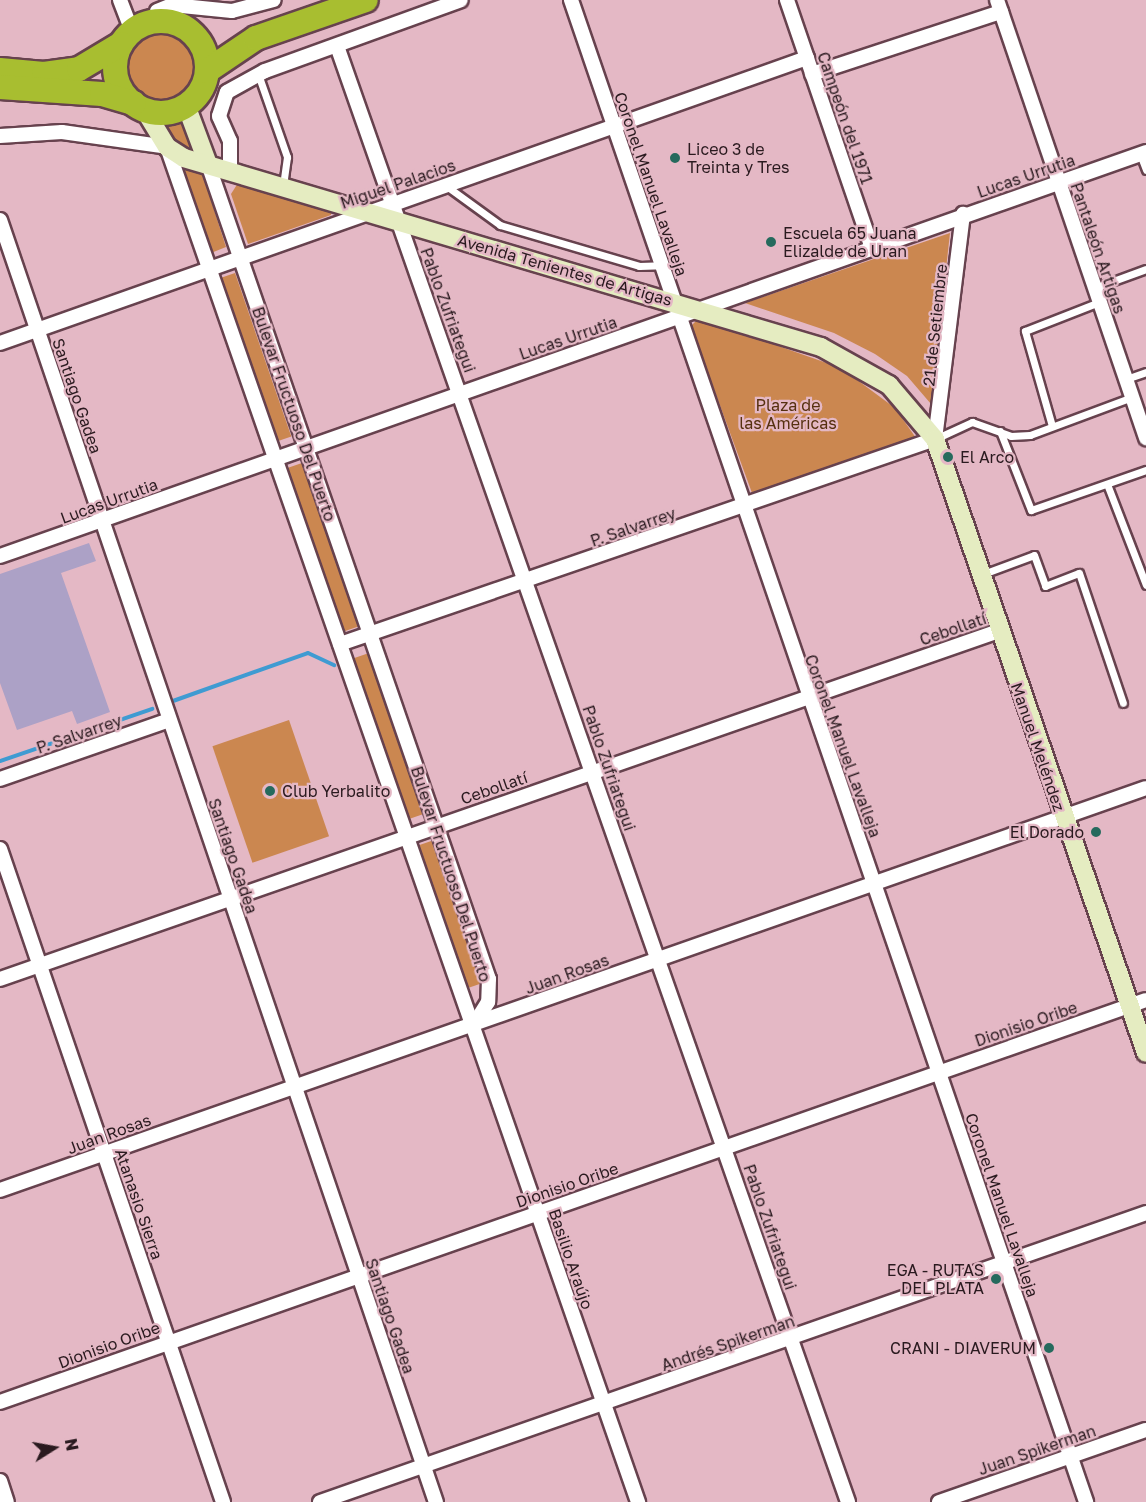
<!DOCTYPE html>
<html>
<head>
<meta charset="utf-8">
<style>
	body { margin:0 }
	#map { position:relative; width:1146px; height:1502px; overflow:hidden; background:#e4b8c5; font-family:"Golos Text",sans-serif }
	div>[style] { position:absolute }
	.green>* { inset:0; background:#cb8750; transform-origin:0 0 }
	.round { border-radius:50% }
	.stream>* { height:4px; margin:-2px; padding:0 2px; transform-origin:2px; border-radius:2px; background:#3f9bd2 }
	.building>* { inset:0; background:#aca1c6 }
	.roads { filter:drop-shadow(2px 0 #67424e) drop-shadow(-2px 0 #67424e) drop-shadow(0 2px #67424e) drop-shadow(0 -2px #67424e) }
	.lane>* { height:7px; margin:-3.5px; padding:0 3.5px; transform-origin:3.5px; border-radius:3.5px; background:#fff }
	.street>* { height:14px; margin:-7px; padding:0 7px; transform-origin:7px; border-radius:7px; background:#fff }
	.secondary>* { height:18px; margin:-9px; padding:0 9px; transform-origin:9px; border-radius:9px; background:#e5ecc1 }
	.highway>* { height:24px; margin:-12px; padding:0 12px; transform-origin:12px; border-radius:12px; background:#a8be30 }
	.highway>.ring { margin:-12px; padding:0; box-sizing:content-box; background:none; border:24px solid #a8be30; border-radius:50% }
	.dots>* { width:16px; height:16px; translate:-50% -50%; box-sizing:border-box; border:3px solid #e4b8c5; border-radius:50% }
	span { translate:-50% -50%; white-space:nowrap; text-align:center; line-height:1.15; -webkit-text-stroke:4.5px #e4b8c5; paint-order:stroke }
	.street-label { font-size:16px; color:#2a1a1f }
	.poi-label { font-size:16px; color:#2a1a1f }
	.left { translate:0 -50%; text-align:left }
	.right { translate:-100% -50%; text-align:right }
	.park-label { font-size:16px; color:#56300f }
	.north { position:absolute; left:24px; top:1418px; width:60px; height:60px; -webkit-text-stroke:4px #e4b8c5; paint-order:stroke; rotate:79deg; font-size:16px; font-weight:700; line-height:24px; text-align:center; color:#2a1a1f }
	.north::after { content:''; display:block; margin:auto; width:21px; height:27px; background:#2a1a1f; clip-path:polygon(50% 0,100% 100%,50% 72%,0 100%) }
</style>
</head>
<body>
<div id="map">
	<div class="green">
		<i class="round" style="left:125px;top:28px;width:72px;height:72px"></i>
		<i style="clip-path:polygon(182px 110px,226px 247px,211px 253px,164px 116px)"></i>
		<i style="clip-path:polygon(238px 183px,331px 209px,331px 215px,248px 244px,231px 194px)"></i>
		<i style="clip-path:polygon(950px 233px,931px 404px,907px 376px,875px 354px,834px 333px,745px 303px)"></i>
		<i style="left:235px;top:273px;width:173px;height:17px;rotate:71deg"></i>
		<i style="clip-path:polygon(699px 318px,841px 368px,895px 408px,916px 438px,752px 493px,691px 326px)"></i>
		<i style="left:302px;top:463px;width:173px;height:17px;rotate:71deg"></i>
		<i style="left:369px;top:653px;width:170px;height:17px;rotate:71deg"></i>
		<i style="left:289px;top:720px;width:123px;height:81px;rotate:71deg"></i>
		<i style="left:434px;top:840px;width:151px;height:16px;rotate:71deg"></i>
	</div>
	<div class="stream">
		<i style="left:173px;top:701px;width:143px;rotate:-19.6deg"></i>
		<i style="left:308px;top:653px;width:29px;rotate:25deg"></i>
		<i style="left:0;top:761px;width:161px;rotate:-18.9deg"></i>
	</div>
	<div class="building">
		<i style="clip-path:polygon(89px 543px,96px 561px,61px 573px,110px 712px,77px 724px,72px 711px,17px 730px,0 683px,0 574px)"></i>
	</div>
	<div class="roads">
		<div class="lane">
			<i style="left:258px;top:74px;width:88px;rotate:70.7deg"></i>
			<i style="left:287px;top:157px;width:27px;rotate:98deg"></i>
			<i style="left:1140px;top:154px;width:17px;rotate:69deg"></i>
			<i style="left:445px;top:185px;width:68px;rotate:36deg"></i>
			<i style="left:500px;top:225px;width:145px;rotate:16.4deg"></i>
			<i style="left:639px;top:266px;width:23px;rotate:-2deg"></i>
			<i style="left:1094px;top:288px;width:55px;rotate:-20.1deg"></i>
			<i style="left:1126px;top:379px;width:21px;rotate:-19deg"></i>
			<i style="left:1052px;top:426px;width:99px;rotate:-105.9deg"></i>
			<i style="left:1025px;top:331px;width:79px;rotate:-21.4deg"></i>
			<i style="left:1000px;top:431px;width:85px;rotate:68.6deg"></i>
			<i style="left:1031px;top:510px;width:122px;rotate:-19.2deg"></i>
			<i style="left:935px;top:439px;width:41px;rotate:-24.7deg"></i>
			<i style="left:972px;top:422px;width:41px;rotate:19.7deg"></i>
			<i style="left:1011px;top:436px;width:19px;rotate:-3deg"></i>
			<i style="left:1030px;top:435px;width:109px;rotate:-20.4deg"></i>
			<i style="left:1107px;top:484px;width:108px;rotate:68.9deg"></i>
			<i style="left:983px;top:574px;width:54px;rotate:-20.4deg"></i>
			<i style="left:1034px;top:555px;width:33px;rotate:70deg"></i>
			<i style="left:1045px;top:586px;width:36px;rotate:-21deg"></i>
			<i style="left:1079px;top:573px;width:137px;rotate:71.3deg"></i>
		</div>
		<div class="street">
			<i style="left:120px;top:0;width:33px;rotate:69deg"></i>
			<i style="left:571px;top:0;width:1588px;rotate:71.07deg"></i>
			<i style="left:787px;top:0;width:260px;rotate:71.1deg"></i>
			<i style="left:997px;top:0;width:463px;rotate:71.2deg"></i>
			<i style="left:157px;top:11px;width:16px;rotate:-22deg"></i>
			<i style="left:172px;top:5px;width:60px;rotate:5.7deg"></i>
			<i style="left:232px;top:11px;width:43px;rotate:-14.7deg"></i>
			<i style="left:337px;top:46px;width:1543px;rotate:70.66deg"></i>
			<i style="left:812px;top:74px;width:199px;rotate:-18.2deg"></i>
			<i style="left:0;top:136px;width:62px;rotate:-3.7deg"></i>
			<i style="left:62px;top:132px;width:106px;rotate:8.1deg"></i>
			<i style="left:167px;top:147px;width:1435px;rotate:70.83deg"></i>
			<i style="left:208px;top:164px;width:862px;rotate:70.98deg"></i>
			<i style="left:489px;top:979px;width:23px;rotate:92deg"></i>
			<i style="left:488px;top:1002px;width:28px;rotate:122deg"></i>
			<i style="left:230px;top:171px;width:30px;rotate:-90deg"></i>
			<i style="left:230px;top:141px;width:27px;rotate:-114deg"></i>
			<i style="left:219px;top:116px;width:25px;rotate:-72deg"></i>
			<i style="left:227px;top:92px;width:43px;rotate:-28.9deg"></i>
			<i style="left:265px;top:71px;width:208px;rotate:-19.9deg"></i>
			<i style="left:0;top:220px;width:1354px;rotate:71.22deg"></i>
			<i style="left:0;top:343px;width:856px;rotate:-19.45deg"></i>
			<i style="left:0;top:556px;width:1215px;rotate:-19.42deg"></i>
			<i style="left:340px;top:644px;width:629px;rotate:-19.01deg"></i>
			<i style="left:935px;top:439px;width:227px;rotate:-82.9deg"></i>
			<i style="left:0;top:779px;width:179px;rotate:-19.2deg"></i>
			<i style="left:0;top:849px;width:690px;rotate:71.14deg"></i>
			<i style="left:0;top:979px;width:1058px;rotate:-19.21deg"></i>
			<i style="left:0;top:1190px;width:1214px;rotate:-19.33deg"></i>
			<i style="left:0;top:1402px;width:1214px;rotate:-19.33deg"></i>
			<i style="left:0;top:1481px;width:22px;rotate:72deg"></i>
			<i style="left:320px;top:1502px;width:875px;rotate:-19.28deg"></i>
			<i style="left:939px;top:1502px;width:219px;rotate:-19.2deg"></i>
		</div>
		<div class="secondary">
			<i style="left:186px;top:105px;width:63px;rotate:69.6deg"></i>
			<i style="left:144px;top:109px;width:44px;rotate:58.8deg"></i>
			<i style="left:167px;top:147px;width:20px;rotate:33deg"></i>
			<i style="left:184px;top:158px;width:664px;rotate:16.53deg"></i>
			<i style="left:821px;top:347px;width:78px;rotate:29.2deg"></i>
			<i style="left:889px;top:385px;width:71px;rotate:49.6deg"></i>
			<i style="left:935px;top:439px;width:649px;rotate:71.03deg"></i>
		</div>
		<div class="highway">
			<i class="ring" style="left:115px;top:21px;width:68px;height:68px"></i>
			<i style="left:0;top:70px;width:44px;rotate:5.2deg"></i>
			<i style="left:44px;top:74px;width:35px;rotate:-8deg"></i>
			<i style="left:79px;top:69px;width:49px;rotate:-30.8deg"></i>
			<i style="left:207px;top:71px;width:59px;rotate:-34deg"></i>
			<i style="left:256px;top:38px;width:116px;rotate:-19.1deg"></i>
			<i style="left:0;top:87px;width:102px;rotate:3.9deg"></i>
			<i style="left:102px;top:94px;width:33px;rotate:16deg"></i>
		</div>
	</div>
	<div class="dots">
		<i style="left:675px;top:158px;background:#256a5d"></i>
		<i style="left:771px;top:242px;background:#256a5d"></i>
		<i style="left:948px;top:457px;background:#256a5d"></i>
		<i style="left:270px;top:791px;background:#256a5d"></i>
		<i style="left:1096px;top:832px;background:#256a5d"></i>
		<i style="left:996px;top:1279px;background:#256a5d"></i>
		<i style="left:1049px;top:1348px;background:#256a5d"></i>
	</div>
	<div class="street-label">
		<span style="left:845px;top:118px;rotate:71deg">Campeón del 1971</span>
		<span style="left:1026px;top:176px;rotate:-19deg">Lucas Urrutia</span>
		<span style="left:398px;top:184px;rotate:-19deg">Miguel Palacios</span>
		<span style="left:651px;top:184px;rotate:71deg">Coronel Manuel Lavalleja</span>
		<span style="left:1098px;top:248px;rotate:71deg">Pantaleón Artigas</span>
		<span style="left:565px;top:270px;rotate:16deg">Avenida Tenientes de Artigas</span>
		<span style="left:448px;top:310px;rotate:70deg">Pablo Zufriategui</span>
		<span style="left:935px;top:325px;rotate:-84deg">21 de Setiembre</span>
		<span style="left:568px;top:338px;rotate:-19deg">Lucas Urrutia</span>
		<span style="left:77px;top:396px;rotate:71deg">Santiago Gadea</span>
		<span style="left:294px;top:414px;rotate:71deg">Bulevar Fructuoso Del Puerto</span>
		<span style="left:109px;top:501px;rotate:-20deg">Lucas Urrutia</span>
		<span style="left:633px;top:527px;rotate:-19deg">P. Salvarrey</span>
		<span style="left:953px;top:629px;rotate:-19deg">Cebollatí</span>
		<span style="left:79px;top:734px;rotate:-19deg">P. Salvarrey</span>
		<span style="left:843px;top:746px;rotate:70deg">Coronel Manuel Lavalleja</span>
		<span style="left:1038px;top:747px;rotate:71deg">Manuel Meléndez</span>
		<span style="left:609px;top:768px;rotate:71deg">Pablo Zufriategui</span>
		<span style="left:494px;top:788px;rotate:-19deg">Cebollatí</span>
		<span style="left:233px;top:856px;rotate:71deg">Santiago Gadea</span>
		<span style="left:451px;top:874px;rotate:72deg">Bulevar Fructuoso Del Puerto</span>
		<span style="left:567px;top:974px;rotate:-20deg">Juan Rosas</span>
		<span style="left:1026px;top:1024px;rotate:-19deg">Dionisio Oribe</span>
		<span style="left:109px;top:1134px;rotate:-20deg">Juan Rosas</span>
		<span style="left:567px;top:1185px;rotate:-19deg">Dionisio Oribe</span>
		<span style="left:139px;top:1204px;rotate:71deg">Atanasio Sierra</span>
		<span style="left:1002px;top:1205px;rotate:71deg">Coronel Manuel Lavalleja</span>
		<span style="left:770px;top:1227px;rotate:71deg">Pablo Zufriategui</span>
		<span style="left:571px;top:1259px;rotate:71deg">Basilio Araújo</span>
		<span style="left:390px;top:1316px;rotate:71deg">Santiago Gadea</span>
		<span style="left:728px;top:1343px;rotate:-19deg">Andrés Spikerman</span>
		<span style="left:109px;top:1345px;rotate:-20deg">Dionisio Oribe</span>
		<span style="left:1037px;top:1450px;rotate:-19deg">Juan Spikerman</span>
	</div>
	<div class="poi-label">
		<span class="left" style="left:687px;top:158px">Liceo 3 de<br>Treinta y Tres</span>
		<span class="left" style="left:783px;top:242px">Escuela 65 Juana<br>Elizalde de Uran</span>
		<span class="left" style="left:960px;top:457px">El Arco</span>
		<span class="left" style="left:282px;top:791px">Club Yerbalito</span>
		<span class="right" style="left:1084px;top:832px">El Dorado</span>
		<span class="right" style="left:984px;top:1279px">EGA - RUTAS<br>DEL PLATA</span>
		<span class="right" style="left:1036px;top:1348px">CRANI - DIAVERUM</span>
	</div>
	<div class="park-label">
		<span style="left:788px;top:414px">Plaza de<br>las Américas</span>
	</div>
	<div class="north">N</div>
</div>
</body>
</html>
